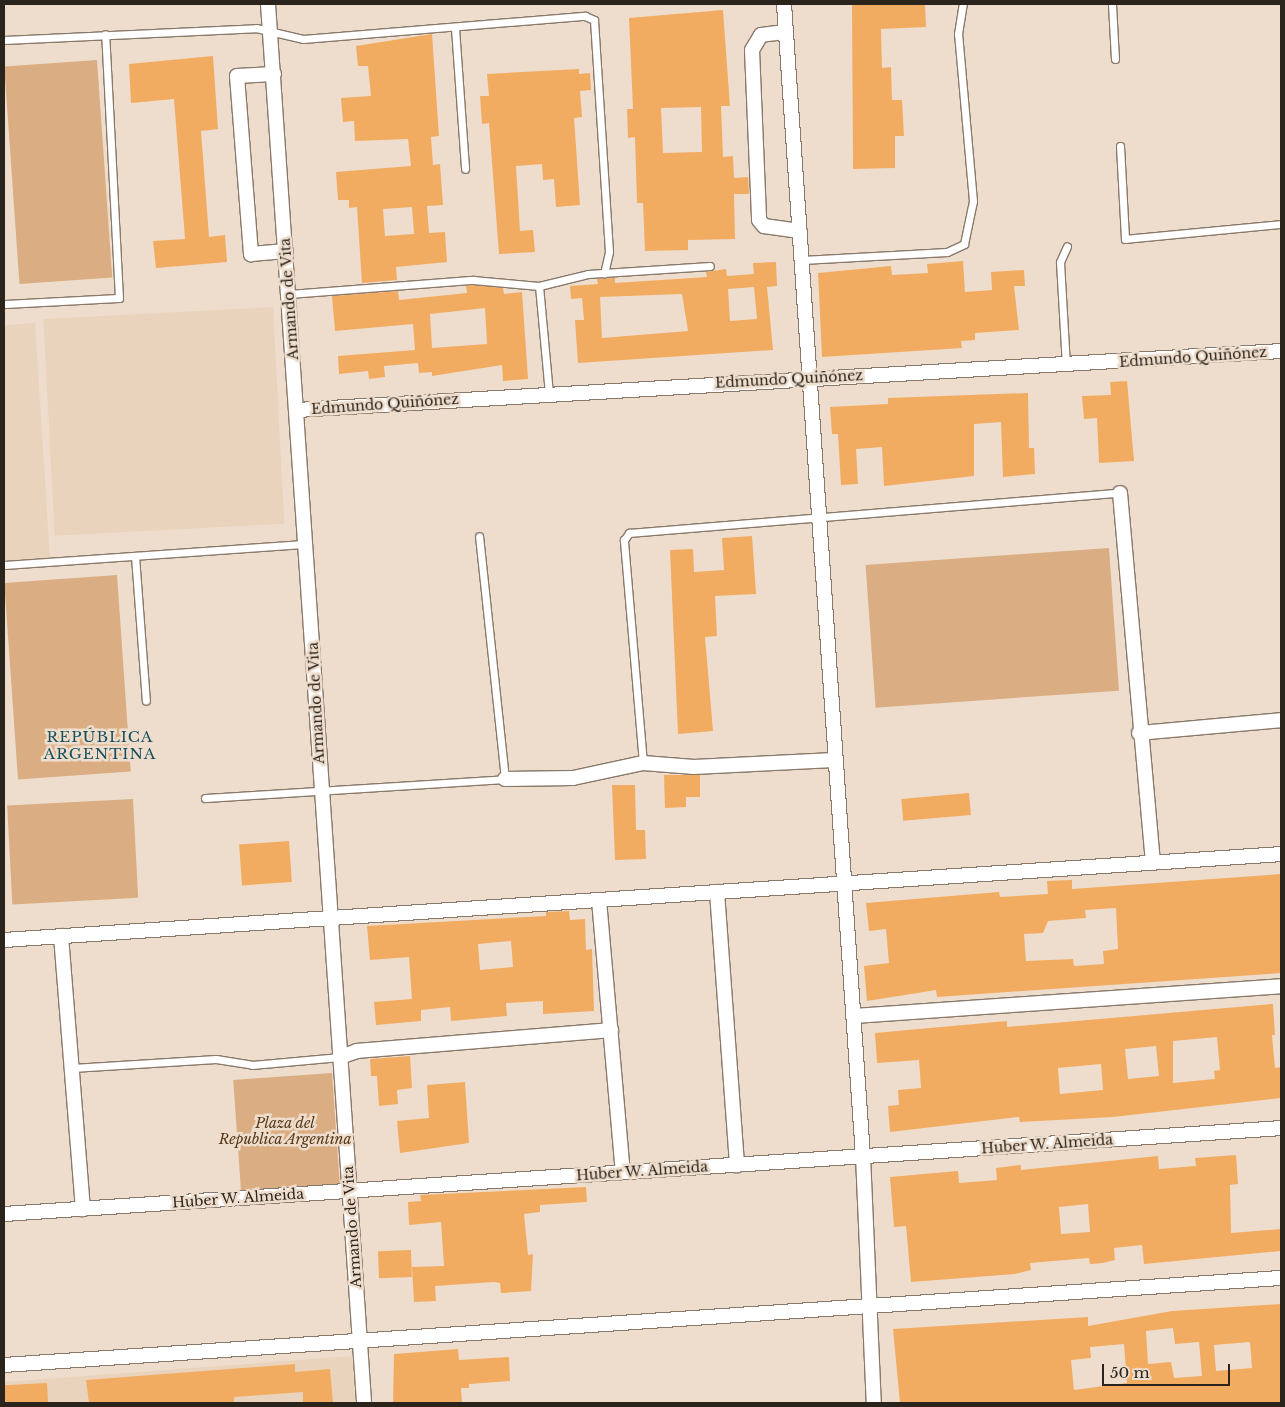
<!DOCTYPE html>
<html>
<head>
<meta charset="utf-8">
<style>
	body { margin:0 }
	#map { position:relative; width:1285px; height:1407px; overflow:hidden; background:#edc; font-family:"Libre Baskerville",serif }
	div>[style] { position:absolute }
	.built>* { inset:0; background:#ead3bc; transform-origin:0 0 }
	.green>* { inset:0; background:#daae82; transform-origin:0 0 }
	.building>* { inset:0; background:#f2ac61; transform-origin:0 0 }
	.roads { filter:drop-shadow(1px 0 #89796a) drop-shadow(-1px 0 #89796a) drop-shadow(0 1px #89796a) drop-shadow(0 -1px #89796a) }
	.lane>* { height:7px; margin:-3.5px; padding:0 3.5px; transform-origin:3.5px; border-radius:3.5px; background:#fff }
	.street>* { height:14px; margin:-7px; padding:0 7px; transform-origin:7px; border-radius:7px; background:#fff }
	span { translate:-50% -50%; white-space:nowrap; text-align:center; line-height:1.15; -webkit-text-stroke:5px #edc; paint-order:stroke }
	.street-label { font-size:14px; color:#2a241d }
	.park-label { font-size:14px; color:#543717; font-style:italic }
	.neighbourhood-label { font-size:15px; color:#19505d; letter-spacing:1px }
	.frame { position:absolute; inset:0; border:5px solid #2a241d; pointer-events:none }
	.scale { position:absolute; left:1102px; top:1364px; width:128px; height:22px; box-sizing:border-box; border:2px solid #2a241d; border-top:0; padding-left:6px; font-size:15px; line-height:18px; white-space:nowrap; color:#2a241d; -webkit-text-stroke:4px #edc; paint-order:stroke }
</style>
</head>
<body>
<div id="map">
	<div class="built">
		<i style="left:273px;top:307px;width:217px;height:230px;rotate:87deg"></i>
		<i style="clip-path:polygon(35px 323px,50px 558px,4px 561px,4px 325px)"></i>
		<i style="clip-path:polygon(352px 1356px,355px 1403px,4px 1403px,4px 1382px)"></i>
	</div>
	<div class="green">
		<i style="left:97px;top:60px;width:218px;height:93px;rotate:86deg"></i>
		<i style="left:1109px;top:548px;width:143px;height:244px;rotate:86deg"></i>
		<i style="left:117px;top:575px;width:197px;height:113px;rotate:86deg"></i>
		<i style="left:133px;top:799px;width:99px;height:126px;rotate:87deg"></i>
		<i style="left:332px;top:1073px;width:111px;height:99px;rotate:86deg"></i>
	</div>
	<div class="building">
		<i style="clip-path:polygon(852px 4px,925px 4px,926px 27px,881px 29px,882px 68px,891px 67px,892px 100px,902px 100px,904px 136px,895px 136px,895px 168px,853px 169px)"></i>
		<i style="clip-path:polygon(evenodd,723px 10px,730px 106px,721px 106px,723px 157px,733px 156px,734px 178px,748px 177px,749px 194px,734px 194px,735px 239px,688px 240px,688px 250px,645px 251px,643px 203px,637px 203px,635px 137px,628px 138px,627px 109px,633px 109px,629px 18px,723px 10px,701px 107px,702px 152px,663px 153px,661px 108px,701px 107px)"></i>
		<i style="clip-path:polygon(evenodd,432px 34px,439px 136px,431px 137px,433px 165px,440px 164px,443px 205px,427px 206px,429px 233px,445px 232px,447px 262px,396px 267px,397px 280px,362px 283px,357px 207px,349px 208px,349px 200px,338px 200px,336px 172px,411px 166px,408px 139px,355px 141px,354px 121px,343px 122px,341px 98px,371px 96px,368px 66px,358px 66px,356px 46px,432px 34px,412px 207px,414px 234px,385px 236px,383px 209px,412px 207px)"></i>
		<i style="clip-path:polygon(213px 56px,218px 129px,201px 131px,209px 237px,225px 235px,227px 262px,156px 268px,153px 241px,185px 239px,174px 99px,131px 103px,129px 64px)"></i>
		<i style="clip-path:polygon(579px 69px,579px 74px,590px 73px,591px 90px,580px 91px,582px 117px,574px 118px,580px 205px,556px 207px,554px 179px,543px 180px,542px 164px,516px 166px,520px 231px,533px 230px,535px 252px,499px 254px,489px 123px,482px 124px,480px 96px,489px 96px,487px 74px)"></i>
		<i style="clip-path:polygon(963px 261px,965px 292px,992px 290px,991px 272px,1024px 270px,1025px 286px,1014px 286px,1019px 330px,975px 333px,975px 340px,961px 341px,962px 348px,822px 357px,818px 273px,891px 266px,892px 275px,928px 273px,927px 264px)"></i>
		<i style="clip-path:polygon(evenodd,776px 262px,777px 286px,767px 287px,773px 350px,578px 363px,575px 320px,584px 320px,582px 298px,571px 299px,570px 286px,598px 284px,597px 279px,615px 278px,615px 283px,707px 277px,706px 272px,726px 269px,727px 276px,754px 274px,753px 263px,776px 262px,754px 287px,757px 319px,730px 321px,728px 289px,754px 287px,776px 262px,682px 294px,688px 331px,602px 338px,600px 297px,682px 294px)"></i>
		<i style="clip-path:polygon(evenodd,473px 285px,503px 288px,504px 294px,522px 292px,528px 379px,503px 381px,502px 365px,432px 376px,432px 372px,419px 373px,418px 363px,384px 366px,385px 377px,369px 379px,368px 371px,339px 374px,338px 356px,415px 350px,413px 324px,335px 331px,332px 296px,398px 291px,399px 300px,467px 293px,466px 286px,473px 285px,485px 308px,487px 344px,432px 348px,430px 314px,485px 308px)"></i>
		<i style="clip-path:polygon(1127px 381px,1134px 461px,1099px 463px,1097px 418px,1084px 419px,1082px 396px,1111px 395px,1110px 382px)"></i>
		<i style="clip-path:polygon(1028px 393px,1029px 448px,1034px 448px,1035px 474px,1003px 477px,1001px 422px,974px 424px,974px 476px,884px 486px,882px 447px,856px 449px,858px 484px,841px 485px,838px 434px,832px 434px,830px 407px,888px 404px,888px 398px)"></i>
		<i style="clip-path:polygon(752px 536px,756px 594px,715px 596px,717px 636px,705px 637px,713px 731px,678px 734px,670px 550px,693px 549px,694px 572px,724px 570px,722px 538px)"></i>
		<i style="clip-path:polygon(664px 775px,700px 775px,700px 797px,686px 797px,686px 807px,665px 808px)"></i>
		<i style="clip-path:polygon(612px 785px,635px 785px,636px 830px,645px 830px,646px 859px,615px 860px)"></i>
		<i style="left:969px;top:793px;width:22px;height:68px;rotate:85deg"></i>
		<i style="left:289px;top:841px;width:41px;height:50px;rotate:86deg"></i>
		<i style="clip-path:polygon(evenodd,1281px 874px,1281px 973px,937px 997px,936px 990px,867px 1001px,864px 966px,889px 963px,886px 929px,869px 931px,866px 903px,999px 892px,1000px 897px,1048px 894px,1047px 881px,1072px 880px,1072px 889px,1281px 874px,1116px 908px,1118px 949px,1103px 951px,1104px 964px,1074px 966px,1073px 959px,1026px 961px,1024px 934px,1043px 933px,1048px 921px,1086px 918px,1085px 910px,1116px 908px)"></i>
		<i style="clip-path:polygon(evenodd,569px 911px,570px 920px,585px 919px,586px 950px,592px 949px,594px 1011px,543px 1014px,543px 1001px,506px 1003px,507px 1016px,451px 1021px,450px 1007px,421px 1010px,421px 1021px,376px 1025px,374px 1002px,412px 999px,409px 957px,370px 960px,367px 926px,546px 916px,546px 912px,569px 911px,511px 941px,513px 967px,480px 970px,478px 944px,511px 941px)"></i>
		<i style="clip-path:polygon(evenodd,1273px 1004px,1275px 1035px,1272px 1035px,1275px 1068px,1281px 1067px,1281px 1098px,1113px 1117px,1020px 1122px,1019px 1117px,890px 1132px,888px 1106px,899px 1105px,898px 1090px,921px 1088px,919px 1060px,877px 1063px,875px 1033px,1007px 1021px,1007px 1027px,1273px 1004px,1217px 1037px,1220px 1070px,1214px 1071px,1215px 1079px,1173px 1083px,1173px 1041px,1217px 1037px,1273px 1004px,1156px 1046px,1159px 1076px,1128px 1079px,1125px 1049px,1156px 1046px,1273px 1004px,1101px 1064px,1103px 1090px,1060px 1094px,1058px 1068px,1101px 1064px)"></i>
		<i style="clip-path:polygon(410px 1056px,412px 1088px,397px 1090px,398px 1104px,379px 1106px,377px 1076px,371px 1076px,370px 1059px)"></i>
		<i style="clip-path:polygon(465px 1082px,469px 1143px,400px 1153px,397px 1121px,429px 1118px,427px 1085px)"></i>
		<i style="clip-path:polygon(evenodd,1236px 1155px,1238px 1184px,1230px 1185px,1231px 1233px,1281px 1229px,1281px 1251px,1144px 1264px,1142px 1245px,1114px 1248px,1115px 1260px,1103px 1263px,1090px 1264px,1089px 1258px,1030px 1263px,1031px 1270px,1015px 1274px,911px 1282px,906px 1226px,894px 1227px,890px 1177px,958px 1171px,959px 1183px,997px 1180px,996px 1168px,1021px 1165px,1021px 1170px,1158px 1156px,1159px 1169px,1196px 1166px,1195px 1158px,1236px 1155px,1088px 1204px,1090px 1232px,1061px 1234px,1059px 1207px,1088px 1204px)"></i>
		<i style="clip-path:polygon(586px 1187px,587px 1202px,540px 1205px,540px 1212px,524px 1214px,528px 1255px,533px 1254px,531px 1291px,501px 1293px,500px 1283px,494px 1282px,435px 1286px,436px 1301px,414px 1302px,412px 1267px,444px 1266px,441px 1222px,409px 1225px,408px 1202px,421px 1201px,420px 1195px)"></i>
		<i style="left:411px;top:1250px;width:27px;height:33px;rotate:88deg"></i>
		<i style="clip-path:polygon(evenodd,1281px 1304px,1281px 1402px,900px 1403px,893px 1329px,1088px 1317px,1088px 1326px,1172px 1311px,1281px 1304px,1173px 1328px,1175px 1344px,1199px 1342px,1202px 1376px,1174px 1378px,1171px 1362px,1148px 1364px,1146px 1331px,1173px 1328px,1281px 1304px,1250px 1342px,1252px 1368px,1216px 1371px,1214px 1345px,1250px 1342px,1281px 1304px,1124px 1344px,1127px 1383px,1074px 1390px,1071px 1360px,1091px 1358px,1090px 1347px,1124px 1344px)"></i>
		<i style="clip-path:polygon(458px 1349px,459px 1360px,509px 1357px,510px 1381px,469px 1384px,469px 1388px,461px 1388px,462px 1403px,393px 1403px,394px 1354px)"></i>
		<i style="clip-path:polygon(295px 1364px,295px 1372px,330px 1369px,333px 1403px,303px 1403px,303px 1392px,234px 1397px,234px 1403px,89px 1403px,86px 1380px)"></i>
		<i style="left:47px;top:1383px;width:20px;height:43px;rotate:87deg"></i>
	</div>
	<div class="roads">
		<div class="lane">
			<i style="left:1112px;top:4px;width:55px;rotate:86.9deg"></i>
			<i style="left:455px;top:28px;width:141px;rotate:85.9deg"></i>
			<i style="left:4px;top:40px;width:252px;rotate:-2.7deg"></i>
			<i style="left:256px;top:28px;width:48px;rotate:13.2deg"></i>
			<i style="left:303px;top:39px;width:283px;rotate:-4.7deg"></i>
			<i style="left:585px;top:16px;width:10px;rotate:24deg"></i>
			<i style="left:594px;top:20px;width:232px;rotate:86.3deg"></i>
			<i style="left:609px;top:252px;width:22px;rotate:103deg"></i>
			<i style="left:1120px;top:146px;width:93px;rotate:86.9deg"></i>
			<i style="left:1125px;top:239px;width:157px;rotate:-5.5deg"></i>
			<i style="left:802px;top:260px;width:145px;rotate:-3.2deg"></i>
			<i style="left:947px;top:252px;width:19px;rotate:-25deg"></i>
			<i style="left:964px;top:244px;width:44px;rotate:-78.2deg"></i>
			<i style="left:973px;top:201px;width:168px;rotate:-95.1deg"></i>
			<i style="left:958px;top:34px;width:30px;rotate:-81deg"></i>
			<i style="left:539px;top:286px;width:107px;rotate:84.7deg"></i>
			<i style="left:289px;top:294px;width:185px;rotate:-4.4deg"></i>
			<i style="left:473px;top:280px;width:66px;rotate:5.2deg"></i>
			<i style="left:539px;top:286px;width:50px;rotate:-13.8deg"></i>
			<i style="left:588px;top:274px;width:122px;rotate:-3.8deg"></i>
			<i style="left:4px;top:304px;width:115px;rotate:-3deg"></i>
			<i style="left:119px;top:298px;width:264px;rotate:-93deg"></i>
			<i style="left:1066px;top:366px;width:104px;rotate:-93.3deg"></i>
			<i style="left:1060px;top:262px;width:17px;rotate:-66deg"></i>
			<i style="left:135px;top:556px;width:145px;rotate:85.7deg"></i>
			<i style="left:4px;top:565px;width:304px;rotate:-4deg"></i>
			<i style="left:643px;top:763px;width:224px;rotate:-94.9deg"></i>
			<i style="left:624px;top:540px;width:9px;rotate:-54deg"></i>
			<i style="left:629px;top:533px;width:493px;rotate:-4.7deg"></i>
			<i style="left:205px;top:798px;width:301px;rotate:-3.6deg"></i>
			<i style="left:505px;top:779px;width:244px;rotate:-96.1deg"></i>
			<i style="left:72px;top:1068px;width:144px;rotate:-3.6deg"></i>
			<i style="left:216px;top:1059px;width:36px;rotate:9deg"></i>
			<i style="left:252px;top:1065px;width:88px;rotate:-5.2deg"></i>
		</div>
		<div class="street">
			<i style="left:268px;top:4px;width:1402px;rotate:86.07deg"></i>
			<i style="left:784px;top:4px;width:1155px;rotate:86.08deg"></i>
			<i style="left:863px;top:1156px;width:247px;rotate:87.5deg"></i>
			<i style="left:785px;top:32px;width:24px;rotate:173deg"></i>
			<i style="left:761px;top:35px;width:17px;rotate:121deg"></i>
			<i style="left:752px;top:50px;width:170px;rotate:87.6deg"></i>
			<i style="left:759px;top:220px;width:8px;rotate:50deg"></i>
			<i style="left:764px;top:226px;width:36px;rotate:8deg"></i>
			<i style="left:274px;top:74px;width:37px;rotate:177deg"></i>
			<i style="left:237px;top:76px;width:179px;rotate:85.5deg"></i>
			<i style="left:251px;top:254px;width:35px;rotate:-5deg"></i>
			<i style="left:297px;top:410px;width:986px;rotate:-3.43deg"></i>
			<i style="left:1120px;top:493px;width:371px;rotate:84.9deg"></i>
			<i style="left:1139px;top:733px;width:143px;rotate:-5.2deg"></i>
			<i style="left:505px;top:779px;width:68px;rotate:-0.8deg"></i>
			<i style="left:573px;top:778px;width:72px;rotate:-12.1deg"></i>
			<i style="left:643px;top:763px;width:51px;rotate:4.5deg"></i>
			<i style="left:694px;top:767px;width:140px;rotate:-2.9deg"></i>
			<i style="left:717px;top:892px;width:274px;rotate:85.8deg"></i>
			<i style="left:599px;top:900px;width:273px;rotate:85deg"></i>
			<i style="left:61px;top:936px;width:274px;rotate:85.4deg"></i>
			<i style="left:4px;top:940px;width:1280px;rotate:-3.85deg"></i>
			<i style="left:854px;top:1016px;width:428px;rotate:-4deg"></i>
			<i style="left:340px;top:1057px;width:18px;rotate:-19deg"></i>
			<i style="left:357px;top:1051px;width:255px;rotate:-4.7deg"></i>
			<i style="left:4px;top:1214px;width:1280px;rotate:-3.85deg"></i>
			<i style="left:4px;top:1365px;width:1280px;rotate:-3.9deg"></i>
		</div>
	</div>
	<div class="street-label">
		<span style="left:289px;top:299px;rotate:-94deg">Armando de Vita</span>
		<span style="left:1193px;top:357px;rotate:-4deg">Edmundo Quiñónez</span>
		<span style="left:789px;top:379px;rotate:-3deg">Edmundo Quiñónez</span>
		<span style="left:385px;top:404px;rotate:-4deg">Edmundo Quiñónez</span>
		<span style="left:316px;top:703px;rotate:-93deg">Armando de Vita</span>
		<span style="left:1047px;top:1144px;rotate:-4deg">Huber W. Almeida</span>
		<span style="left:642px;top:1171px;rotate:-4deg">Huber W. Almeida</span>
		<span style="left:238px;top:1198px;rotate:-4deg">Huber W. Almeida</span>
		<span style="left:352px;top:1227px;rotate:-94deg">Armando de Vita</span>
	</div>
	<div class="park-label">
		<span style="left:285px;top:1131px">Plaza del<br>Republica Argentina</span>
	</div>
	<div class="neighbourhood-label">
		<span style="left:100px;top:745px">REPÚBLICA<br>ARGENTINA</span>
	</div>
	<div class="frame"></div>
	<div class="scale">50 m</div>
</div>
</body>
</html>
